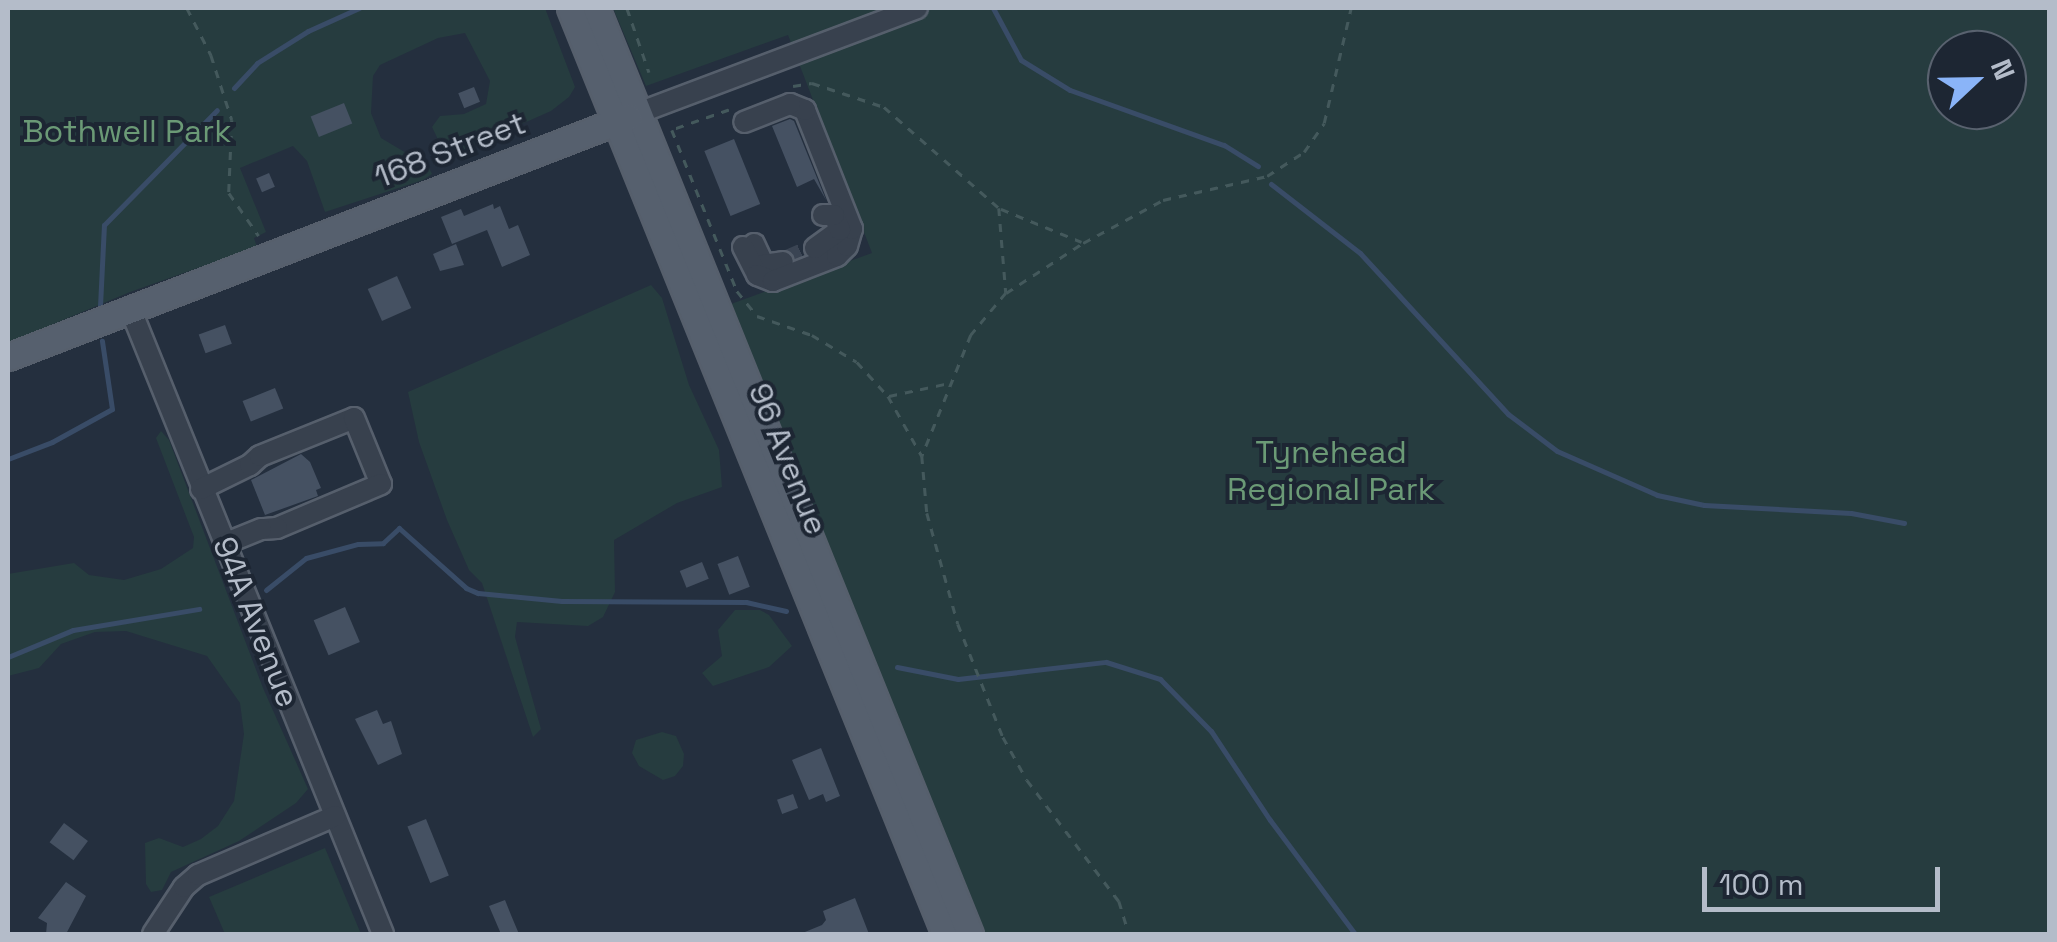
<!DOCTYPE html>
<html>
<head>
<meta charset="utf-8">
<style>
	body { margin:0 }
	#map { position:relative; width:2057px; height:942px; overflow:hidden; background:#242f3e; font-family:"Space Grotesk",sans-serif }
	div>[style] { position:absolute }
	.green>* { inset:0; background:#263c3f }
	.stream>* { height:5px; margin:-2.5px; padding:0 2.5px; transform-origin:2.5px; border-radius:2.5px; background:#394c67 }
	.building>* { inset:0; background:#455162; transform-origin:0 0 }
	.minor-tunnel>* { height:20px; margin-top:-10px; transform-origin:0; background:repeating-linear-gradient(90deg,#3a4453 0 20px,transparent 0 30px) }
	.path>* { height:2.5px; margin-top:-1.25px; transform-origin:0; background:repeating-linear-gradient(90deg,#44595c 0 8px,transparent 0 16px) }
	.roads { filter:drop-shadow(2px 0 #565f6c) drop-shadow(-2px 0 #565f6c) drop-shadow(0 2px #565f6c) drop-shadow(0 -2px #565f6c) }
	.minor>* { height:20px; margin:-10px; padding:0 10px; transform-origin:10px; border-radius:10px; background:#38414e }
	.major>* { height:25px; margin:-12.5px; padding:0 12.5px; transform-origin:12.5px; border-radius:12.5px; background:#56606e }
	span { translate:-50% -50%; white-space:nowrap; text-align:center; line-height:1.15; -webkit-text-stroke:8px #1d2633; paint-order:stroke }
	.park-label { font-size:32px; color:#6b9a76 }
	.street-label { font-size:32px; color:#b4bcc9 }
	.frame { position:absolute; inset:0; border:10px solid #b4bcc9; pointer-events:none }
	.north { position:absolute; left:1927px; top:30px; width:100px; height:100px; box-sizing:border-box; background:#1d2633; border:2px solid #59626f; border-radius:50%; rotate:68deg; font-size:28px; font-weight:700; line-height:40px; text-align:center; color:#b4bcc9 }
	.north::after { content:''; display:block; margin:auto; width:35px; height:45px; background:#8ab4f8; clip-path:polygon(50% 0,100% 100%,50% 72%,0 100%) }
	.scale { position:absolute; left:1702px; top:867px; width:238px; height:45px; box-sizing:border-box; border:5px solid #b4bcc9; border-top:0; padding-left:12px; font-size:30px; line-height:35px; white-space:nowrap; color:#b4bcc9; -webkit-text-stroke:8px #1d2633; paint-order:stroke }
</style>
</head>
<body>
<div id="map">
	<div class="green">
		<i style="clip-path:polygon(8px 8px,545px 8px,575px 87px,569px 97px,551px 111px,451px 155px,443px 150px,432px 127px,440px 116px,464px 114px,486px 104px,490px 81px,465px 33px,438px 38px,380px 65px,373px 76px,371px 113px,381px 138px,428px 166px,432px 174px,423px 180px,325px 212px,307px 161px,293px 146px,240px 168px,266px 232px,254px 238px,257px 247px,130px 292px,8px 343px)"></i>
		<i style="clip-path:polygon(evenodd,613px 8px,2049px 8px,2049px 934px,985px 934px,731px 304px,872px 253px,788px 35px,646px 86px,613px 8px,1947px 50px,2007px 50px,2007px 110px,1947px 110px,1947px 50px)"></i>
		<i style="clip-path:polygon(651px 285px,662px 298px,689px 385px,719px 450px,722px 487px,677px 503px,614px 540px,615px 592px,603px 617px,588px 626px,517px 622px,515px 637px,541px 729px,533px 737px,482px 583px,469px 570px,447px 520px,419px 442px,408px 392px)"></i>
		<i style="clip-path:polygon(161px 431px,169px 440px,263px 688px,308px 789px,296px 803px,239px 841px,171px 872px,162px 890px,151px 892px,146px 884px,145px 843px,159px 838px,183px 847px,201px 839px,218px 826px,234px 801px,244px 734px,240px 703px,207px 656px,126px 631px,95px 632px,61px 644px,39px 668px,8px 676px,8px 574px,74px 563px,89px 575px,124px 580px,161px 569px,193px 548px,194px 537px,156px 438px)"></i>
		<i style="clip-path:polygon(735px 610px,760px 610px,769px 615px,792px 646px,769px 667px,713px 686px,702px 673px,722px 656px,718px 630px)"></i>
		<i style="clip-path:polygon(662px 732px,676px 736px,684px 754px,683px 766px,675px 776px,663px 780px,639px 766px,632px 753px,636px 740px)"></i>
		<i style="clip-path:polygon(325px 848px,361px 934px,225px 934px,209px 897px)"></i>
	</div>
	<div class="stream">
		<i style="left:993px;top:8px;width:59px;rotate:61.7deg"></i>
		<i style="left:1021px;top:60px;width:57px;rotate:31.5deg"></i>
		<i style="left:1070px;top:90px;width:164px;rotate:19.7deg"></i>
		<i style="left:1224px;top:145px;width:40px;rotate:32deg"></i>
		<i style="left:234px;top:88px;width:34px;rotate:-47deg"></i>
		<i style="left:257px;top:63px;width:60px;rotate:-32.1deg"></i>
		<i style="left:308px;top:31px;width:56px;rotate:-24.3deg"></i>
		<i style="left:1271px;top:184px;width:113px;rotate:37.8deg"></i>
		<i style="left:1360px;top:253px;width:219px;rotate:47.4deg"></i>
		<i style="left:1508px;top:414px;width:61px;rotate:37.1deg"></i>
		<i style="left:1557px;top:451px;width:109px;rotate:23.7deg"></i>
		<i style="left:1657px;top:495px;width:48px;rotate:12deg"></i>
		<i style="left:1704px;top:505px;width:147px;rotate:3.1deg"></i>
		<i style="left:1851px;top:513px;width:54px;rotate:10.7deg"></i>
		<i style="left:100px;top:306px;width:81px;rotate:-87.2deg"></i>
		<i style="left:104px;top:225px;width:161px;rotate:-45.5deg"></i>
		<i style="left:8px;top:459px;width:47px;rotate:-21.1deg"></i>
		<i style="left:52px;top:442px;width:68px;rotate:-28.8deg"></i>
		<i style="left:112px;top:409px;width:69px;rotate:-98.4deg"></i>
		<i style="left:266px;top:590px;width:51px;rotate:-38.7deg"></i>
		<i style="left:306px;top:558px;width:54px;rotate:-15.1deg"></i>
		<i style="left:358px;top:544px;width:25px;rotate:-2deg"></i>
		<i style="left:383px;top:543px;width:22px;rotate:-43deg"></i>
		<i style="left:399px;top:528px;width:90px;rotate:41.8deg"></i>
		<i style="left:466px;top:588px;width:13px;rotate:23deg"></i>
		<i style="left:478px;top:593px;width:84px;rotate:5.4deg"></i>
		<i style="left:562px;top:601px;width:184px;rotate:0.3deg"></i>
		<i style="left:746px;top:602px;width:41px;rotate:12.7deg"></i>
		<i style="left:8px;top:657px;width:70px;rotate:-22.6deg"></i>
		<i style="left:73px;top:630px;width:128px;rotate:-9.5deg"></i>
		<i style="left:897px;top:667px;width:62px;rotate:11.1deg"></i>
		<i style="left:958px;top:679px;width:149px;rotate:-6.6deg"></i>
		<i style="left:1106px;top:662px;width:57px;rotate:17.5deg"></i>
		<i style="left:1160px;top:679px;width:73px;rotate:45.6deg"></i>
		<i style="left:1211px;top:731px;width:107px;rotate:56.5deg"></i>
		<i style="left:1270px;top:820px;width:142px;rotate:53.3deg"></i>
	</div>
	<div class="building">
		<i style="left:474px;top:87px;width:16px;height:17px;rotate:68deg"></i>
		<i style="left:344px;top:103px;width:22px;height:36px;rotate:68deg"></i>
		<i style="clip-path:polygon(790px 119px,794px 121px,826px 200px,814px 179px,797px 187px,772px 126px)"></i>
		<i style="left:734px;top:139px;width:70px;height:32px;rotate:68deg"></i>
		<i style="left:269px;top:173px;width:15px;height:14px;rotate:67deg"></i>
		<i style="clip-path:polygon(493px 204px,494px 209px,500px 206px,509px 229px,518px 225px,530px 255px,502px 267px,487px 230px,452px 244px,441px 217px,461px 209px,464px 216px)"></i>
		<i style="clip-path:polygon(456px 244px,464px 265px,440px 271px,433px 254px)"></i>
		<i style="left:397px;top:276px;width:35px;height:32px;rotate:66deg"></i>
		<i style="left:225px;top:325px;width:20px;height:28px;rotate:70deg"></i>
		<i style="left:275px;top:388px;width:22px;height:35px;rotate:68deg"></i>
		<i style="clip-path:polygon(301px 454px,310px 462px,321px 488px,316px 490px,318px 496px,265px 515px,251px 480px)"></i>
		<i style="left:738px;top:556px;width:33px;height:22px;rotate:69deg"></i>
		<i style="left:702px;top:562px;width:18px;height:24px;rotate:68deg"></i>
		<i style="left:345px;top:607px;width:38px;height:34px;rotate:67deg"></i>
		<i style="clip-path:polygon(377px 710px,383px 724px,391px 721px,402px 754px,378px 765px,355px 719px)"></i>
		<i style="clip-path:polygon(821px 748px,840px 796px,826px 802px,823px 794px,809px 800px,792px 760px)"></i>
		<i style="left:793px;top:794px;width:15px;height:17px;rotate:70deg"></i>
		<i style="left:426px;top:819px;width:61px;height:20px;rotate:68deg"></i>
		<i style="left:64px;top:823px;width:30px;height:24px;rotate:37deg"></i>
		<i style="clip-path:polygon(66px 882px,86px 896px,66px 934px,46px 934px,47px 923px,38px 918px)"></i>
		<i style="clip-path:polygon(855px 898px,869px 934px,800px 934px,822px 925px,826px 920px,823px 911px)"></i>
		<i style="clip-path:polygon(505px 900px,511px 915px,519px 934px,501px 934px,489px 906px)"></i>
	</div>
	<div class="minor-tunnel">
		<i style="left:783px;top:262px;width:35px;rotate:-24deg"></i>
	</div>
	<div class="path">
		<i style="left:187px;top:8px;width:53px;rotate:62.9deg"></i>
		<i style="left:211px;top:55px;width:68px;rotate:72.1deg"></i>
		<i style="left:232px;top:120px;width:73px;rotate:92.4deg"></i>
		<i style="left:229px;top:193px;width:52px;rotate:55.1deg"></i>
		<i style="left:627px;top:8px;width:68px;rotate:71deg"></i>
		<i style="left:793px;top:86px;width:19px;rotate:-9deg"></i>
		<i style="left:812px;top:83px;width:76px;rotate:18.4deg"></i>
		<i style="left:884px;top:107px;width:153px;rotate:41.3deg"></i>
		<i style="left:999px;top:208px;width:85px;rotate:85.3deg"></i>
		<i style="left:1006px;top:293px;width:55px;rotate:129.8deg"></i>
		<i style="left:971px;top:335px;width:131px;rotate:112deg"></i>
		<i style="left:922px;top:456px;width:57px;rotate:85deg"></i>
		<i style="left:927px;top:513px;width:115px;rotate:74.4deg"></i>
		<i style="left:958px;top:624px;width:122px;rotate:68.3deg"></i>
		<i style="left:1003px;top:737px;width:49px;rotate:60.8deg"></i>
		<i style="left:1027px;top:780px;width:152px;rotate:52.8deg"></i>
		<i style="left:1119px;top:901px;width:34px;rotate:73deg"></i>
		<i style="left:729px;top:110px;width:60px;rotate:160.7deg"></i>
		<i style="left:672px;top:130px;width:174px;rotate:68deg"></i>
		<i style="left:737px;top:291px;width:32px;rotate:51deg"></i>
		<i style="left:757px;top:316px;width:58px;rotate:19.1deg"></i>
		<i style="left:812px;top:335px;width:52px;rotate:31deg"></i>
		<i style="left:857px;top:362px;width:46px;rotate:47.6deg"></i>
		<i style="left:888px;top:396px;width:69px;rotate:60.5deg"></i>
		<i style="left:1001px;top:209px;width:87px;rotate:22.2deg"></i>
		<i style="left:1006px;top:293px;width:92px;rotate:-33deg"></i>
		<i style="left:1083px;top:243px;width:91px;rotate:-28.3deg"></i>
		<i style="left:1163px;top:200px;width:107px;rotate:-13deg"></i>
		<i style="left:1267px;top:176px;width:44px;rotate:-33deg"></i>
		<i style="left:1304px;top:152px;width:35px;rotate:-55deg"></i>
		<i style="left:1324px;top:123px;width:118px;rotate:-76.8deg"></i>
		<i style="left:889px;top:396px;width:61px;rotate:-12.2deg"></i>
	</div>
	<div class="roads">
		<div class="minor">
			<i style="left:638px;top:113px;width:298px;rotate:-20.6deg"></i>
			<i style="left:754px;top:244px;width:23px;rotate:65deg"></i>
			<i style="left:764px;top:265px;width:19px;rotate:-9deg"></i>
			<i style="left:743px;top:247px;width:31px;rotate:63deg"></i>
			<i style="left:757px;top:275px;width:17px;rotate:21deg"></i>
			<i style="left:773px;top:281px;width:69px;rotate:-21.3deg"></i>
			<i style="left:837px;top:256px;width:14px;rotate:-45deg"></i>
			<i style="left:847px;top:246px;width:18px;rotate:-74deg"></i>
			<i style="left:852px;top:229px;width:128px;rotate:-111.6deg"></i>
			<i style="left:805px;top:110px;width:16px;rotate:-158deg"></i>
			<i style="left:790px;top:104px;width:49px;rotate:158.6deg"></i>
			<i style="left:815px;top:248px;width:31px;rotate:-36deg"></i>
			<i style="left:840px;top:230px;width:16px;rotate:-112deg"></i>
			<i style="left:834px;top:215px;width:11px;rotate:180deg"></i>
			<i style="left:130px;top:308px;width:675px;rotate:67.99deg"></i>
			<i style="left:201px;top:489px;width:55px;rotate:-26.1deg"></i>
			<i style="left:250px;top:465px;width:13px;rotate:-42deg"></i>
			<i style="left:260px;top:456px;width:101px;rotate:-22deg"></i>
			<i style="left:354px;top:418px;width:71px;rotate:67.8deg"></i>
			<i style="left:381px;top:484px;width:113px;rotate:157.1deg"></i>
			<i style="left:277px;top:528px;width:16px;rotate:176deg"></i>
			<i style="left:261px;top:529px;width:40px;rotate:158deg"></i>
			<i style="left:153px;top:934px;width:56px;rotate:-56.6deg"></i>
			<i style="left:184px;top:887px;width:18px;rotate:-41deg"></i>
			<i style="left:198px;top:875px;width:149px;rotate:-23.3deg"></i>
		</div>
		<div class="major">
			<i style="left:570px;top:8px;width:999px;rotate:67.95deg"></i>
			<i style="left:596px;top:8px;width:999px;rotate:68.01deg"></i>
			<i style="left:8px;top:357px;width:665px;rotate:-21.16deg"></i>
		</div>
	</div>
	<div class="park-label">
		<span style="left:127px;top:131px">Bothwell Park</span>
		<span style="left:1331px;top:471px">Tynehead<br>Regional Park</span>
	</div>
	<div class="street-label">
		<span style="left:450px;top:150px;rotate:-21deg">168 Street</span>
		<span style="left:788px;top:459px;rotate:68deg">96 Avenue</span>
		<span style="left:256px;top:622px;rotate:68deg">94A Avenue</span>
	</div>
	<div class="frame"></div>
	<div class="north">N</div>
	<div class="scale">100 m</div>
</div>
</body>
</html>
